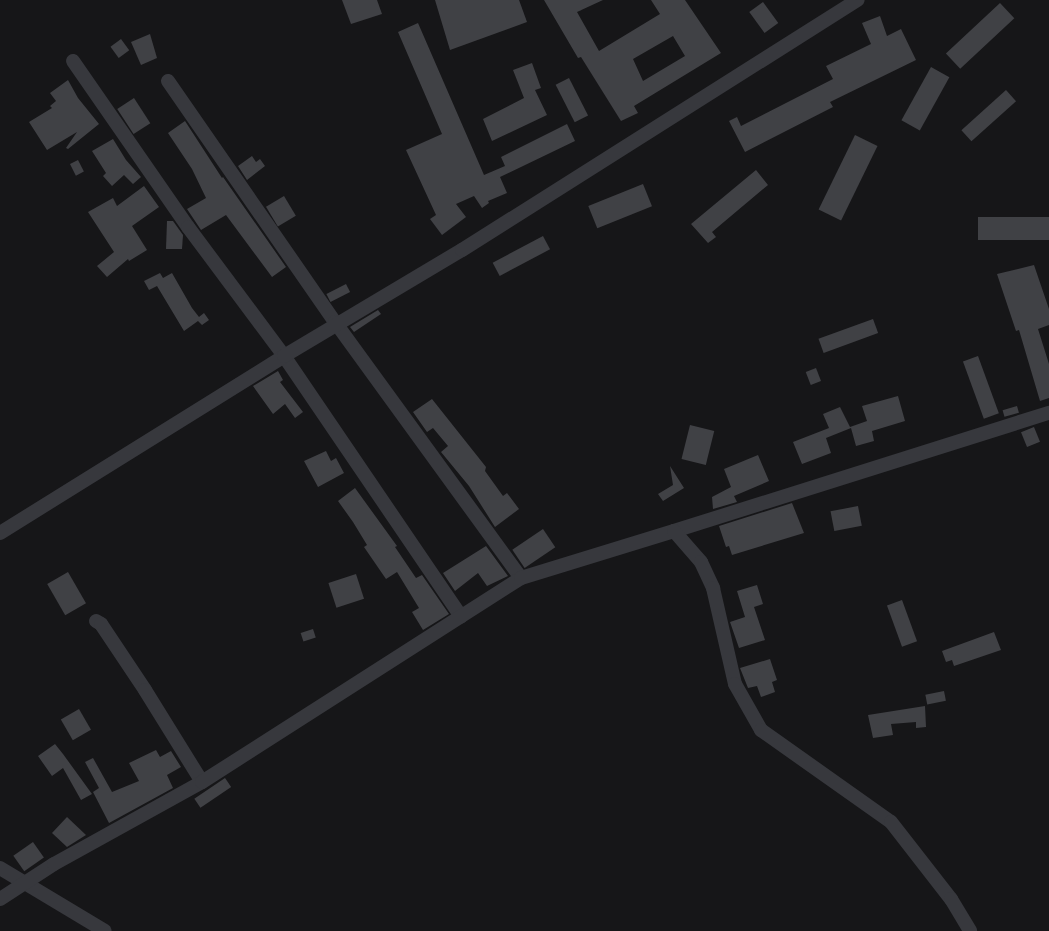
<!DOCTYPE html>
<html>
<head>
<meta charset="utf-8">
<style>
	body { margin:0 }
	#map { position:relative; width:1049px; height:931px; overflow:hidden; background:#161618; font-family:Signika,sans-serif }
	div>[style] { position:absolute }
	.building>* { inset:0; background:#404145; transform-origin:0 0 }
	.minor>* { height:14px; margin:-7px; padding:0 7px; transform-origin:7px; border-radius:7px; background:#37383d }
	span { translate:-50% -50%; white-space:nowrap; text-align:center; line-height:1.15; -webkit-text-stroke:5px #111113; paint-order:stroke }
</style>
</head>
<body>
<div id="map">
	<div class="building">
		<i style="clip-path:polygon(342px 0,377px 0,382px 14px,351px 24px)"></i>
		<i style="clip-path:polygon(435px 0,519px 0,527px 22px,450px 50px)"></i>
		<i style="clip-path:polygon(evenodd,544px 0,603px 0,577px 12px,599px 51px,660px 14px,651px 0,685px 0,721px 53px,634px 106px,638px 113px,621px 121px,581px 57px,578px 58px,544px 0,673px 36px,685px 56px,643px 81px,633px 59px,673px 36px)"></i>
		<i style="left:763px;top:2px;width:26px;height:17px;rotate:54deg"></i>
		<i style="left:1000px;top:3px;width:21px;height:74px;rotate:47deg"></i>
		<i style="clip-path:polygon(880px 16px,887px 36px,901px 29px,916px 60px,830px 102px,833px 107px,745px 152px,729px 121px,737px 117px,741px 126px,833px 79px,826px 66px,871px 44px,862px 23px)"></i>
		<i style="clip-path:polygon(418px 23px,484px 175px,505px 166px,501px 157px,567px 124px,575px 141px,500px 177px,507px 193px,488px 201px,489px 203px,482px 208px,474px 196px,456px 204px,466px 217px,442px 235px,430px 219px,436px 215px,406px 150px,442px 134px,398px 32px)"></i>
		<i style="clip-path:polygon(150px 34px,157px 58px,141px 65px,131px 42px)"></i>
		<i style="left:121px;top:39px;width:14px;height:13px;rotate:54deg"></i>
		<i style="clip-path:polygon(532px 63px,541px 88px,535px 90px,547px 115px,492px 141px,483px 119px,524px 98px,513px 70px)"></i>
		<i style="left:931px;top:67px;width:21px;height:61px;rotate:29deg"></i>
		<i style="left:569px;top:78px;width:42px;height:15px;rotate:63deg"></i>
		<i style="clip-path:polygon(68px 80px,78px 98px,99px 124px,68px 149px,66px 148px,77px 132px,47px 150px,29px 122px,52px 108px,50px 106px,56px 101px,50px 93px)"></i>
		<i style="left:1006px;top:90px;width:15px;height:60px;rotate:48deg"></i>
		<i style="left:134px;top:98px;width:30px;height:20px;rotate:57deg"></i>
		<i style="clip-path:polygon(185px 121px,222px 178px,223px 177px,286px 267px,272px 277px,226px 215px,201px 230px,187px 209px,206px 198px,192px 169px,168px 133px)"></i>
		<i style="left:855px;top:135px;width:25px;height:83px;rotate:26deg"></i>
		<i style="clip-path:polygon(113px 139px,126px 160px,141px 177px,133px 184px,124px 175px,112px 186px,103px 176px,106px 173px,92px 151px)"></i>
		<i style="clip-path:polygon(252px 156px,256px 162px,260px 159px,265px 166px,247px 180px,238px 166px)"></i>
		<i style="left:78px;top:160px;width:13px;height:9px;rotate:63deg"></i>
		<i style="clip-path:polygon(756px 170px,768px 185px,712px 232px,716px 237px,708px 243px,691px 224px)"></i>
		<i style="left:643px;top:184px;width:24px;height:59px;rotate:68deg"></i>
		<i style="clip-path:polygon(144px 186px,159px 207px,132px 226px,147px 250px,129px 261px,128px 259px,107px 277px,97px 266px,114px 252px,88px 212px,113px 198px,117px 206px)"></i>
		<i style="left:284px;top:196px;width:23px;height:21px;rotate:59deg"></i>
		<i style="left:1049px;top:217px;width:23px;height:71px;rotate:90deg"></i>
		<i style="clip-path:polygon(167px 221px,173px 221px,183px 235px,182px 249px,166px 249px)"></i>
		<i style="left:543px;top:236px;width:15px;height:57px;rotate:62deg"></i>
		<i style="clip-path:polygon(1034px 265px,1049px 309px,1049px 325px,1038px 329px,1049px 364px,1049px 398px,1040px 401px,1019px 330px,1016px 331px,997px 274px)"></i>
		<i style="clip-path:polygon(160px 273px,163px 278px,172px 273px,192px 308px,199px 317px,204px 313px,209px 320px,202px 325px,198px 321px,184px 331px,157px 286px,149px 290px,144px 281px)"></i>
		<i style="left:346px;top:284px;width:9px;height:22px;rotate:63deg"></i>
		<i style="clip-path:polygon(378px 310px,381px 314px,354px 332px,350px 327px)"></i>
		<i style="left:873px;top:319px;width:15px;height:58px;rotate:70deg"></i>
		<i style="left:978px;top:356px;width:61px;height:16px;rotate:70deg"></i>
		<i style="left:816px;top:368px;width:14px;height:11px;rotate:69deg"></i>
		<i style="clip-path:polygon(278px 371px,283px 380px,280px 382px,303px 412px,295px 418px,285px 404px,273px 414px,253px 386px)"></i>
		<i style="clip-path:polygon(898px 396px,905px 421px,872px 431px,874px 441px,856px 446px,851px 428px,826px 438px,831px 453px,802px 464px,793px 442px,829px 428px,823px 414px,840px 407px,850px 427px,867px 421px,862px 406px)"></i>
		<i style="clip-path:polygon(432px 399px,486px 467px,485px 471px,503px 496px,507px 493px,519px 509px,495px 527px,469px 486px,441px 452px,448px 446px,433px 428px,427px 432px,413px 412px)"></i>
		<i style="left:1017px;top:406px;width:7px;height:15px;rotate:74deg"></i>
		<i style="left:690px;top:425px;width:25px;height:35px;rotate:14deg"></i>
		<i style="left:1034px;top:427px;width:16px;height:14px;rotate:68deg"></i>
		<i style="clip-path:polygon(326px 451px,331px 461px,336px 458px,344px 473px,318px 487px,304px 461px)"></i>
		<i style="clip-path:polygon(758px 455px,769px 481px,734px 496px,737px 502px,713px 509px,712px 497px,731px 487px,724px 469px)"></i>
		<i style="clip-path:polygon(670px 466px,684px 488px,663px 501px,658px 494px,673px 485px)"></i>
		<i style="clip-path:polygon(355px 488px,397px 546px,395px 547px,416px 578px,422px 575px,449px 614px,423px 630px,412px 612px,419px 608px,397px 572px,386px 579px,364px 547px,367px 545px,353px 522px,338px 501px)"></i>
		<i style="clip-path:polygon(792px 503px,804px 533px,732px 555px,729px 546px,726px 547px,719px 526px)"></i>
		<i style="left:858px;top:506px;width:20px;height:28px;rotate:79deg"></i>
		<i style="left:543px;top:529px;width:22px;height:37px;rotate:56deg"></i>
		<i style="clip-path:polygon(486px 546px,508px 576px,487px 586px,478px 573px,455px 591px,443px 573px)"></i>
		<i style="left:68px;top:572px;width:36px;height:24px;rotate:60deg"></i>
		<i style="left:356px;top:574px;width:26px;height:29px;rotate:72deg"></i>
		<i style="clip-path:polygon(757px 585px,763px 604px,754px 607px,765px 640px,739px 648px,730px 622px,745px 617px,737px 591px)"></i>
		<i style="left:902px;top:600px;width:44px;height:16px;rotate:70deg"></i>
		<i style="left:313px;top:629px;width:9px;height:13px;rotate:72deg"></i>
		<i style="clip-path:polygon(994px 632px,1001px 650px,954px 666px,952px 660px,946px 662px,942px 651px)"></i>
		<i style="clip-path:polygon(770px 659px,777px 680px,772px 682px,775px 692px,761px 697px,757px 686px,748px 688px,740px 668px)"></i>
		<i style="left:944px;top:691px;width:10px;height:19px;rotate:79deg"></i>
		<i style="clip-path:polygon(925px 706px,926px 727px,916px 728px,916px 722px,891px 724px,893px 735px,873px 738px,868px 715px)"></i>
		<i style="left:79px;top:709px;width:24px;height:21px;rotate:60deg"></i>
		<i style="clip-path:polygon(55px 744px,63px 754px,92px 794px,81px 800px,63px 768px,52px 776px,38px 756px)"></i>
		<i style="clip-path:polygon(156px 750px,160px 757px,171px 751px,181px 767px,167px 775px,173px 788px,109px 823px,93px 792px,99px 788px,85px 762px,93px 758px,112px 792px,139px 781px,129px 763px)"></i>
		<i style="left:225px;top:778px;width:11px;height:37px;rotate:56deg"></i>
		<i style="clip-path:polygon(67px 817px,86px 835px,67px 847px,52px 833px)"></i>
		<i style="left:33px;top:842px;width:19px;height:24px;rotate:55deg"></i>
	</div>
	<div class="minor">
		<i style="left:73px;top:61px;width:202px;rotate:55.3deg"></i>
		<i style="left:188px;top:227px;width:161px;rotate:53.3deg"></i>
		<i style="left:284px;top:356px;width:315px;rotate:55.8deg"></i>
		<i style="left:168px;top:81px;width:293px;rotate:55.3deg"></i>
		<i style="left:335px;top:322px;width:316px;rotate:54deg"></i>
		<i style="left:674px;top:531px;width:393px;rotate:-17.5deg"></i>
		<i style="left:0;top:533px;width:335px;rotate:-31.9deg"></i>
		<i style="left:284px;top:356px;width:207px;rotate:-30.8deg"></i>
		<i style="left:462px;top:250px;width:468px;rotate:-32.3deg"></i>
		<i style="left:96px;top:621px;width:6px;rotate:31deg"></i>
		<i style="left:101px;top:624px;width:79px;rotate:56.3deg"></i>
		<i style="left:145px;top:690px;width:108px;rotate:58.2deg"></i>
		<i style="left:0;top:868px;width:122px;rotate:31deg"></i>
		<i style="left:0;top:899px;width:64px;rotate:-32.9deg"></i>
		<i style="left:54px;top:864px;width:169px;rotate:-29deg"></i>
		<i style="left:202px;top:782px;width:379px;rotate:-32.6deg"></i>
		<i style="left:521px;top:578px;width:160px;rotate:-17.1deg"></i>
		<i style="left:674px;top:531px;width:41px;rotate:48.9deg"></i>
		<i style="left:701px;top:562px;width:29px;rotate:65deg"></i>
		<i style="left:713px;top:588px;width:98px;rotate:77.1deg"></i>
		<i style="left:735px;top:684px;width:53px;rotate:60.5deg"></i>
		<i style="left:761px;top:730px;width:159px;rotate:35.3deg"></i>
		<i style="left:891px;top:822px;width:98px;rotate:52.1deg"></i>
		<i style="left:951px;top:899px;width:37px;rotate:59deg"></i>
	</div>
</div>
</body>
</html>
